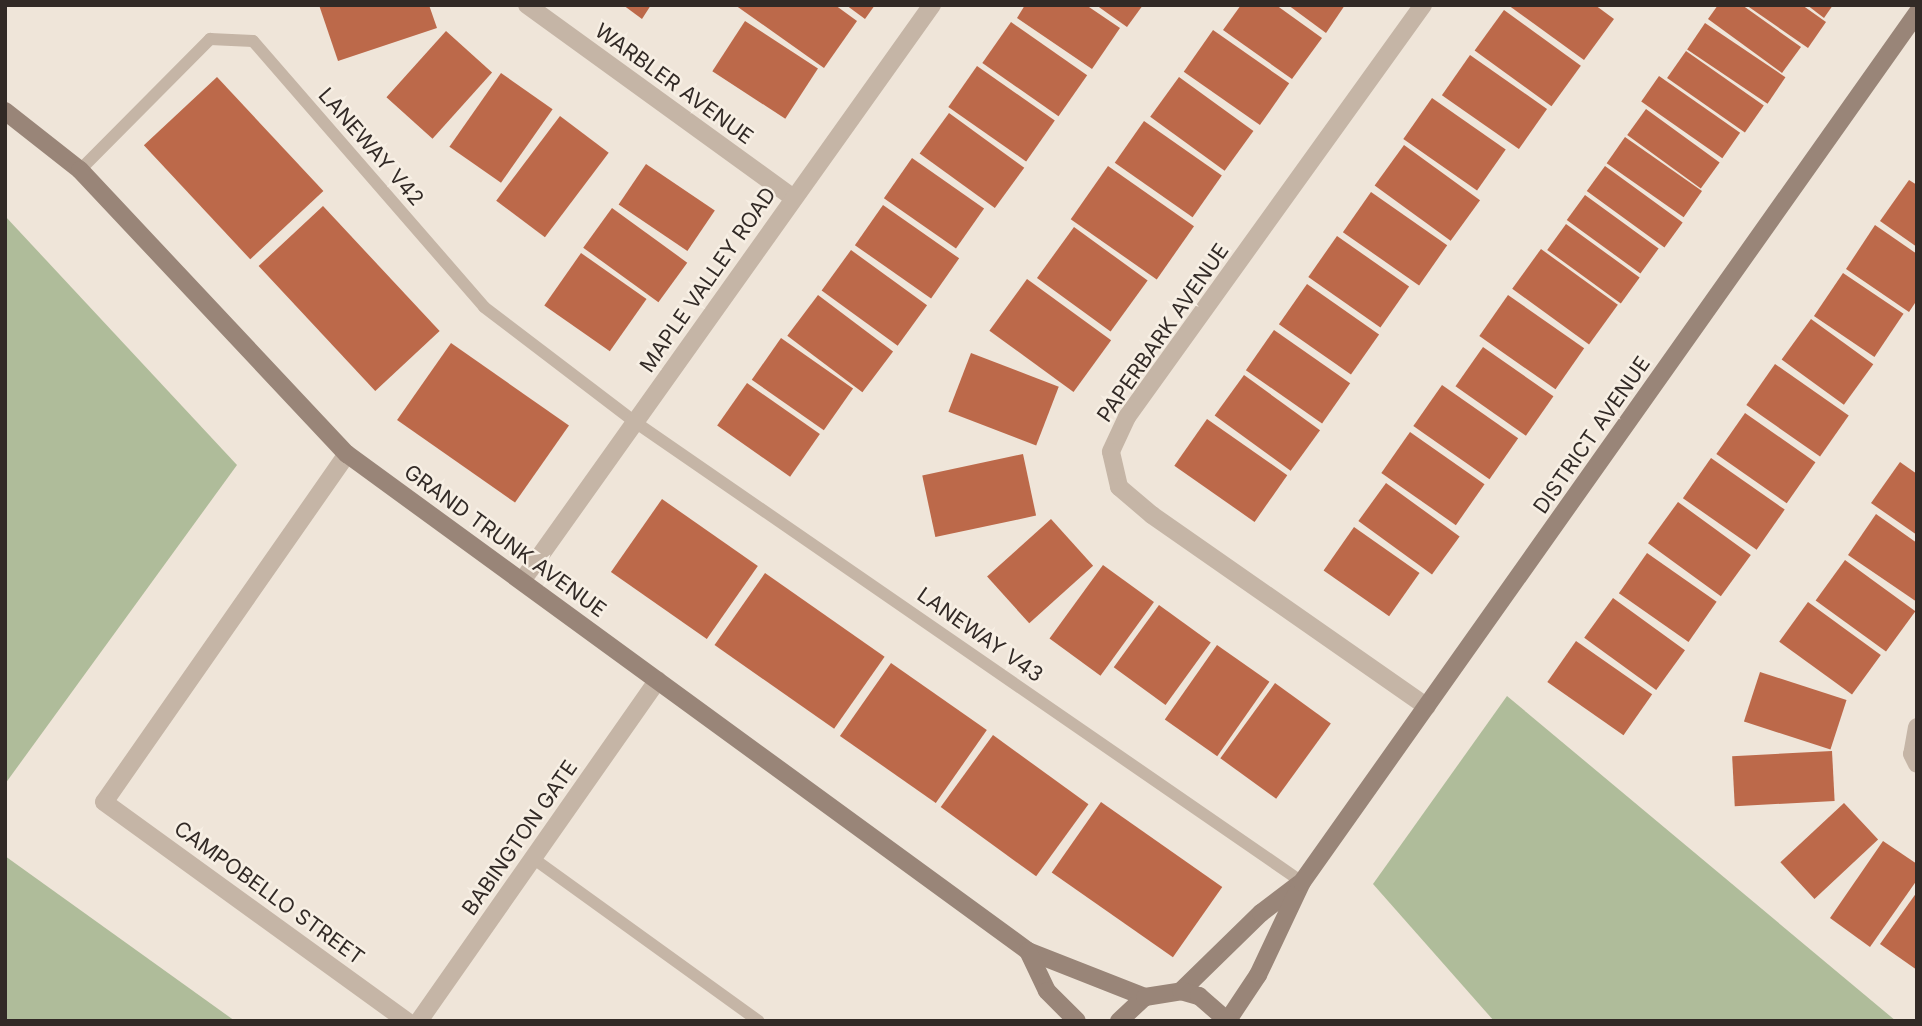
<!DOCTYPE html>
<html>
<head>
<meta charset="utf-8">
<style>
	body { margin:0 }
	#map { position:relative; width:1922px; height:1026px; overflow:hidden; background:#efe5d9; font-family:Inter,sans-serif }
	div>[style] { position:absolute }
	.green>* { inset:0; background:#afbc9a }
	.building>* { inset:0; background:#bc694a; transform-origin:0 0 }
	.lane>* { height:12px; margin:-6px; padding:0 6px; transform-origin:6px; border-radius:6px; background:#c5b5a6 }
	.street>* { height:18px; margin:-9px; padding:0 9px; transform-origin:9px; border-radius:9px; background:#c5b5a6 }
	.secondary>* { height:18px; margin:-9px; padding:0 9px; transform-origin:9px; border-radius:9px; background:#998578 }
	span { translate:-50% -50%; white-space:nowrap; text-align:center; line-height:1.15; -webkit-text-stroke:5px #f7efe4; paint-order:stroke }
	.street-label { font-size:21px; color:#322a26 }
	.frame { position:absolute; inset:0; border:7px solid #322a26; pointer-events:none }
</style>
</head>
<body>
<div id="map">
	<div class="green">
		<i style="clip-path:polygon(5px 216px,237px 465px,5px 784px)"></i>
		<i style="clip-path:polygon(1507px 696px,1896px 1021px,1494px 1021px,1373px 884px)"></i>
		<i style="clip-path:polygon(5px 856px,235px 1021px,5px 1021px)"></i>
	</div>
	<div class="building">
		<i style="clip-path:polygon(319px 5px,429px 5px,437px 28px,338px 61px)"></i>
		<i style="clip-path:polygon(623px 5px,651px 5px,642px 19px)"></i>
		<i style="clip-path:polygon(735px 5px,835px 5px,857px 21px,824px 68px)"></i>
		<i style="clip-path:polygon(846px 5px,875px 5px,865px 19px)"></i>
		<i style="clip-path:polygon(1025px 5px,1086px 5px,1120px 28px,1092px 69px,1017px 18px)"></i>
		<i style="clip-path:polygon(1096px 5px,1143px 5px,1127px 27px)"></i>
		<i style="clip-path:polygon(1241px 5px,1276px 5px,1322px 38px,1292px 79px,1223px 30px)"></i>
		<i style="clip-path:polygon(1288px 5px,1345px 5px,1326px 33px)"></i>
		<i style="clip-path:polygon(1508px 5px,1595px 5px,1614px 19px,1584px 60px)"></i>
		<i style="clip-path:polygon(1718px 5px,1742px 5px,1801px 47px,1782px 73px,1708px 19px)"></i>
		<i style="clip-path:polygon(1746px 5px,1802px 5px,1826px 22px,1808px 48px)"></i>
		<i style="clip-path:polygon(1807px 5px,1833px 5px,1824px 18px)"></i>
		<i style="left:1504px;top:10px;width:95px;height:50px;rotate:36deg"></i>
		<i style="left:745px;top:21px;width:87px;height:60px;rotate:33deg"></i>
		<i style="left:1011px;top:22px;width:93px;height:50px;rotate:35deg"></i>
		<i style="left:1705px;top:23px;width:97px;height:32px;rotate:34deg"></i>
		<i style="left:1213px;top:30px;width:93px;height:51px;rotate:35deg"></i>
		<i style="left:446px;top:31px;width:62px;height:89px;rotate:42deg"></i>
		<i style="left:1686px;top:51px;width:95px;height:33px;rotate:35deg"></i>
		<i style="left:1470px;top:55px;width:94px;height:49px;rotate:35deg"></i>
		<i style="left:977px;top:66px;width:95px;height:50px;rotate:35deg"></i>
		<i style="left:501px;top:73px;width:63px;height:90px;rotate:35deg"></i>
		<i style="left:1659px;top:76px;width:99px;height:31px;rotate:35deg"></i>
		<i style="left:217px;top:77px;width:156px;height:100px;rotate:47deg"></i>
		<i style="left:1179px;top:77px;width:92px;height:49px;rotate:36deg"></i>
		<i style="left:1432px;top:98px;width:90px;height:50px;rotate:35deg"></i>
		<i style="left:1646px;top:109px;width:91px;height:32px;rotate:36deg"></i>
		<i style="left:949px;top:113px;width:93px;height:50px;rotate:36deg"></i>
		<i style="left:560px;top:116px;width:61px;height:106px;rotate:37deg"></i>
		<i style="left:1144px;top:121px;width:95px;height:51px;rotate:35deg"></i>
		<i style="left:1625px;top:137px;width:94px;height:32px;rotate:35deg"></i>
		<i style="left:1404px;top:145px;width:94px;height:50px;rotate:36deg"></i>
		<i style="left:912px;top:158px;width:88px;height:49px;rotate:35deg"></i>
		<i style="left:646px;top:164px;width:83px;height:49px;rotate:34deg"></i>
		<i style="left:1108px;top:166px;width:105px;height:65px;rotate:35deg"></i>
		<i style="left:1605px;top:166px;width:96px;height:31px;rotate:36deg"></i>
		<i style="clip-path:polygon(1909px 180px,1917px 185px,1917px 247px,1880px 221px)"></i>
		<i style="left:1371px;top:192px;width:93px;height:49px;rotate:35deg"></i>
		<i style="left:1585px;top:195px;width:91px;height:31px;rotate:36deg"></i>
		<i style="left:883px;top:205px;width:93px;height:49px;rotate:35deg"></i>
		<i style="left:323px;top:206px;width:171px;height:88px;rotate:47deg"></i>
		<i style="left:612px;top:208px;width:93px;height:49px;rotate:36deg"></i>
		<i style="left:1566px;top:224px;width:91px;height:32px;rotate:36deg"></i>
		<i style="clip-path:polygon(1875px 225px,1917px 254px,1917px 300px,1909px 312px,1846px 269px)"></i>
		<i style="left:1074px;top:227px;width:91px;height:63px;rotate:36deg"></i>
		<i style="left:1337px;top:236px;width:88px;height:50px;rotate:35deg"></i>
		<i style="left:1541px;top:249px;width:95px;height:49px;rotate:36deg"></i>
		<i style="left:851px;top:250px;width:94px;height:50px;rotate:36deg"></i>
		<i style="left:581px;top:253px;width:80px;height:64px;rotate:35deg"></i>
		<i style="left:1843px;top:273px;width:73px;height:52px;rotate:34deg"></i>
		<i style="left:1027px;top:279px;width:104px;height:64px;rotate:36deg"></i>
		<i style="left:1307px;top:284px;width:88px;height:49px;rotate:35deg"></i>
		<i style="left:818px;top:295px;width:94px;height:51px;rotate:37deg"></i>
		<i style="left:1508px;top:295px;width:93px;height:50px;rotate:35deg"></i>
		<i style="left:1811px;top:319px;width:77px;height:50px;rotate:36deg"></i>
		<i style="left:1274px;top:330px;width:93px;height:49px;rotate:35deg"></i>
		<i style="left:781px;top:338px;width:88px;height:51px;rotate:35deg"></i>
		<i style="left:451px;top:343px;width:144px;height:94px;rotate:35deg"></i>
		<i style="left:1483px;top:347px;width:86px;height:48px;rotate:35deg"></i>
		<i style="left:971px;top:353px;width:94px;height:63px;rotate:21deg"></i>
		<i style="left:1775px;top:364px;width:90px;height:50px;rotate:35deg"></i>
		<i style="left:1244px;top:375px;width:94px;height:50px;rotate:36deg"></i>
		<i style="left:747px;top:383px;width:89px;height:52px;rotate:35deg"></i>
		<i style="left:1442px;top:385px;width:93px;height:50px;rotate:35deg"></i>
		<i style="left:1745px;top:413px;width:86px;height:50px;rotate:35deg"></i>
		<i style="left:1207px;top:419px;width:98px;height:57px;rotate:35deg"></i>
		<i style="left:1410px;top:432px;width:91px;height:50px;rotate:35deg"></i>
		<i style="left:1023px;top:454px;width:63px;height:103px;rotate:78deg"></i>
		<i style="left:1711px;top:458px;width:90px;height:49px;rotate:35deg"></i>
		<i style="clip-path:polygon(1900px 462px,1917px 474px,1917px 535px,1871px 503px)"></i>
		<i style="left:1386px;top:483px;width:91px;height:47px;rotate:36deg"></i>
		<i style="left:662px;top:499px;width:117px;height:89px;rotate:35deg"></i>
		<i style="left:1678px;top:502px;width:90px;height:51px;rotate:36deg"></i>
		<i style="clip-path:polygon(1876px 514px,1917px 543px,1917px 602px,1848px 555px)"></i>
		<i style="left:1051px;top:519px;width:63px;height:86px;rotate:48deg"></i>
		<i style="left:1354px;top:527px;width:80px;height:53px;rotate:35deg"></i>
		<i style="left:1647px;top:553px;width:85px;height:49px;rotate:35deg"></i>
		<i style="left:1845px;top:560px;width:87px;height:50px;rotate:36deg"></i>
		<i style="left:1103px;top:565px;width:63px;height:91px;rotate:36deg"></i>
		<i style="left:765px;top:573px;width:146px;height:88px;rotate:35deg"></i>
		<i style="left:1613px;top:598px;width:89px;height:49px;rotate:36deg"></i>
		<i style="left:1808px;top:602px;width:90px;height:49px;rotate:36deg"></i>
		<i style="left:1159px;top:605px;width:64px;height:77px;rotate:36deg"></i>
		<i style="left:1576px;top:641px;width:93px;height:50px;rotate:35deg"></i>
		<i style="left:1217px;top:645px;width:64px;height:91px;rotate:35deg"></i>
		<i style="left:891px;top:663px;width:117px;height:89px;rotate:35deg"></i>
		<i style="left:1760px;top:672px;width:91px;height:52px;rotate:18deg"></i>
		<i style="left:1275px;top:683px;width:69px;height:93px;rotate:36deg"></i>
		<i style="left:993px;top:735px;width:118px;height:89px;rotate:36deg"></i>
		<i style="left:1832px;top:751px;width:50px;height:100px;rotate:87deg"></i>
		<i style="left:1101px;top:802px;width:148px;height:86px;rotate:35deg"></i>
		<i style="left:1844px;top:803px;width:50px;height:87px;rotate:47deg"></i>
		<i style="clip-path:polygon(1883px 841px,1917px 864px,1917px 880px,1870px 947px,1830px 918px)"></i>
		<i style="clip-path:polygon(1917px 892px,1917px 970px,1880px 944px)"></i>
	</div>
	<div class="lane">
		<i style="left:80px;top:170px;width:185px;rotate:-45.2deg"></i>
		<i style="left:210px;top:39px;width:43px;rotate:2.7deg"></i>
		<i style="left:253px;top:41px;width:352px;rotate:49deg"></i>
		<i style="left:484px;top:307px;width:190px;rotate:37.3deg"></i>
		<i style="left:635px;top:422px;width:810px;rotate:34.59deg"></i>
		<i style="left:534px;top:859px;width:277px;rotate:35.8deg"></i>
	</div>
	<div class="street">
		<i style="left:527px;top:5px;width:329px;rotate:35.9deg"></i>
		<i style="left:1423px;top:5px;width:507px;rotate:125.7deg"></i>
		<i style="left:1127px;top:417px;width:38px;rotate:115deg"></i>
		<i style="left:1111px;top:452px;width:36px;rotate:77deg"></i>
		<i style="left:1119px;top:487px;width:43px;rotate:40.3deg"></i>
		<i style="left:1152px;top:515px;width:335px;rotate:34.9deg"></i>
		<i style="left:347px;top:454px;width:424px;rotate:124.9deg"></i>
		<i style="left:104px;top:802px;width:374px;rotate:35.9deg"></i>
		<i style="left:522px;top:581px;width:707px;rotate:-54.56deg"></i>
		<i style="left:1917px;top:727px;width:27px;rotate:100deg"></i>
		<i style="left:1912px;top:754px;width:11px;rotate:63deg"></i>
		<i style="left:419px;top:1021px;width:416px;rotate:-55deg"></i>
	</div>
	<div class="secondary">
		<i style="left:5px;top:111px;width:95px;rotate:38.2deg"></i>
		<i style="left:80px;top:170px;width:390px;rotate:46.8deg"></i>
		<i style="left:347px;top:454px;width:843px;rotate:36.12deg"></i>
		<i style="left:1028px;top:951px;width:126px;rotate:21.5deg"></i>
		<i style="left:1028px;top:951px;width:44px;rotate:64.6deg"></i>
		<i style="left:1047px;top:991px;width:42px;rotate:45deg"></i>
		<i style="left:1181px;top:991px;width:112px;rotate:-44.3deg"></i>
		<i style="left:1261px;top:913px;width:48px;rotate:-37.3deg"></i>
		<i style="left:1228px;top:1020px;width:54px;rotate:-56.3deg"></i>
		<i style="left:1258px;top:975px;width:103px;rotate:-64.7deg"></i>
		<i style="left:1302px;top:882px;width:1065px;rotate:-54.71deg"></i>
		<i style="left:1119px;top:1021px;width:35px;rotate:-43deg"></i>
		<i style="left:1145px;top:997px;width:36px;rotate:-9deg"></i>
		<i style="left:1181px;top:991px;width:19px;rotate:16deg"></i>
		<i style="left:1199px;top:996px;width:38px;rotate:41deg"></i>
	</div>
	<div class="street-label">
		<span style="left:674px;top:84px;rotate:36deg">WARBLER AVENUE</span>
		<span style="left:371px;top:147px;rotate:49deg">LANEWAY V42</span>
		<span style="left:708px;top:280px;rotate:-55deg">MAPLE VALLEY ROAD</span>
		<span style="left:1163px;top:333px;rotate:-55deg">PAPERBARK AVENUE</span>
		<span style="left:1592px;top:435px;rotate:-55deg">DISTRICT AVENUE</span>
		<span style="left:505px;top:541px;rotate:36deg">GRAND TRUNK AVENUE</span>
		<span style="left:980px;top:635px;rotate:35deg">LANEWAY V43</span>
		<span style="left:520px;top:838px;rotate:-55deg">BABINGTON GATE</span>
		<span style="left:269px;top:893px;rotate:36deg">CAMPOBELLO STREET</span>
	</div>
	<div class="frame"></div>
</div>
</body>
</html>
